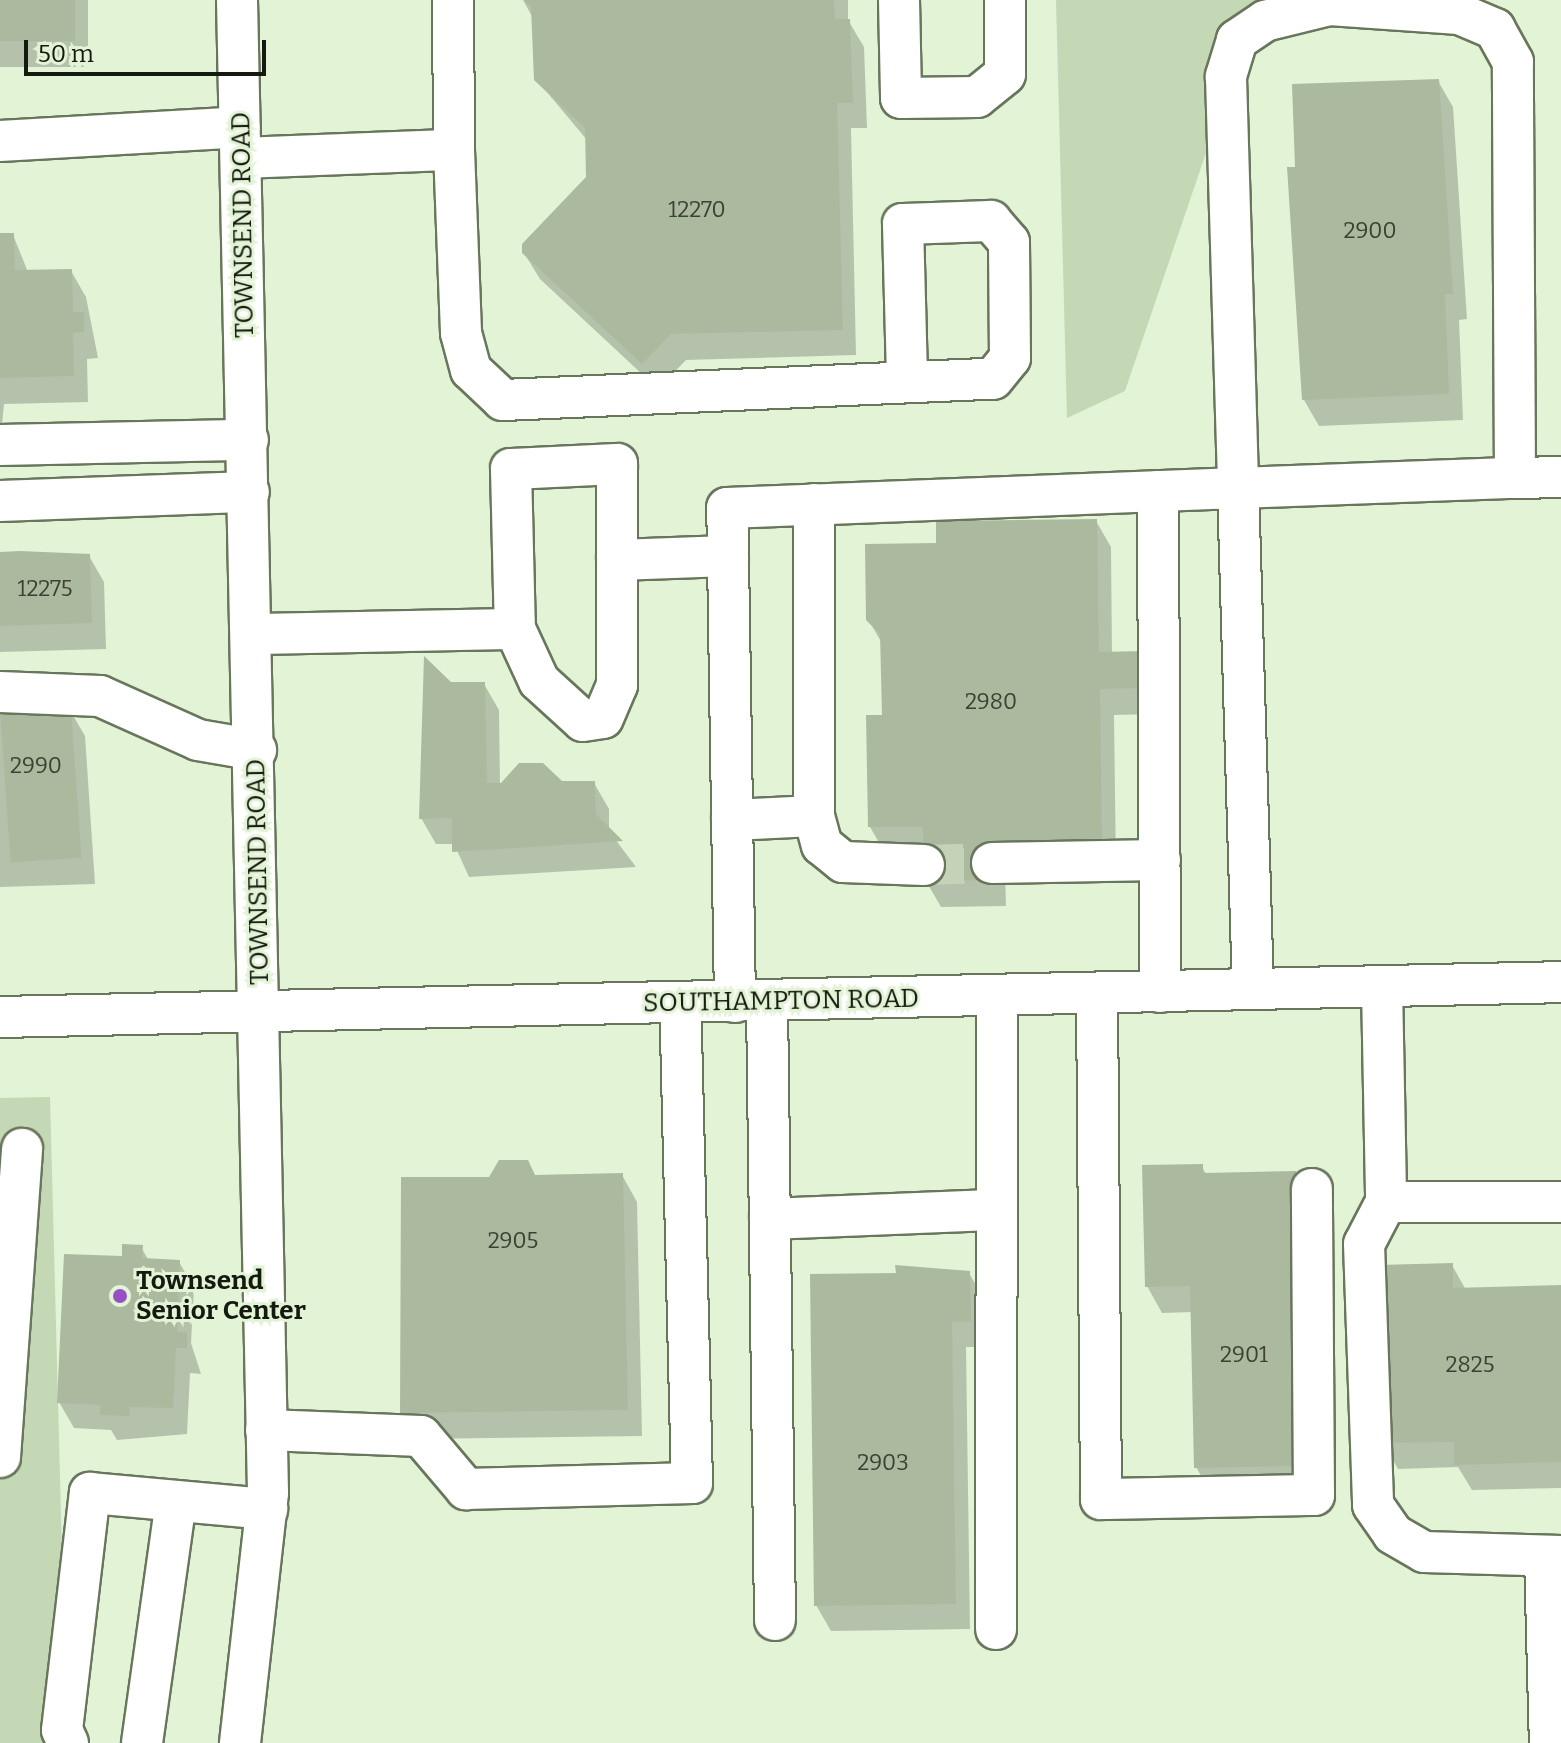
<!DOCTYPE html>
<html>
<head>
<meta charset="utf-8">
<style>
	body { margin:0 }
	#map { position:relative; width:1561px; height:1743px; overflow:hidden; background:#e3f3d6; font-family:Bitter,serif }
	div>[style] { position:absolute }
	.green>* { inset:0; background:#c5d8b5 }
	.shadow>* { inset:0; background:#0003; transform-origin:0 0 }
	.building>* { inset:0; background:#abba9e; transform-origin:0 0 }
	.minor-tunnel>* { height:40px; margin-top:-20px; transform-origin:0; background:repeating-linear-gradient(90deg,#c4d2b8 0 40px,transparent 0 60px) }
	.roads { filter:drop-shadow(2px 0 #68765c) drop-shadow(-2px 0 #68765c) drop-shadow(0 2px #68765c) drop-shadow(0 -2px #68765c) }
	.minor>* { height:40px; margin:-20px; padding:0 20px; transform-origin:20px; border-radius:20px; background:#fff }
	.dots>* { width:22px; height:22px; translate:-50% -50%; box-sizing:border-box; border:4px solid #e3f3d6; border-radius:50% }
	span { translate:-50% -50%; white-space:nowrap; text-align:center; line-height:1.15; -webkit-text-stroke:6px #e3f3d6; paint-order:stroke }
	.number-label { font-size:22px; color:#3a4234 }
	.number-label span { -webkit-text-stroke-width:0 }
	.street-label { font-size:26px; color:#151a10 }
	.poi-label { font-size:26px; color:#151a10; font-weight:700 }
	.left { translate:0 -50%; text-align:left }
	.scale { position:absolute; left:24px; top:40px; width:242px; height:36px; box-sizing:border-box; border:4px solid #151a10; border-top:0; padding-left:10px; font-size:24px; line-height:28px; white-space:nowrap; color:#151a10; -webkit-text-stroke:6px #e3f3d6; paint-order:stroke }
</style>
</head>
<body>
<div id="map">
	<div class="green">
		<i style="clip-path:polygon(1056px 0,1258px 0,1125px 391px,1067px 418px)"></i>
		<i style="clip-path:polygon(50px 1097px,67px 1743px,0 1743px,0 1098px)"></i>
	</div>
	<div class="shadow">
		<i style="left:0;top:0;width:88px;height:67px"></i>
		<i style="clip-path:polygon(523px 0,848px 0,848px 20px,864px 47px,867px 128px,851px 128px,856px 355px,686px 360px,658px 389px,540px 279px,524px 253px,588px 178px,587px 140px,536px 79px,533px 18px)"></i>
		<i style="clip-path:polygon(1438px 81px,1453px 107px,1467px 319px,1459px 320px,1463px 420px,1319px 426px,1304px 400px,1297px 169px)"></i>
		<i style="clip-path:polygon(0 235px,13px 235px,28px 272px,71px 271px,86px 297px,98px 358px,87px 359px,88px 402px,4px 404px,0 446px)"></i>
		<i style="clip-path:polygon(1096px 521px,1111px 547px,1112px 654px,1143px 653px,1158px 714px,1114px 715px,1116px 870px,1005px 872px,1006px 906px,941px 907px,926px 881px,885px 853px,870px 827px,884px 717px,883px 645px,868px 619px,939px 545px)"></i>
		<i style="clip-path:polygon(89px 556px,104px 582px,106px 649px,0 652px,0 558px)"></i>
		<i style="clip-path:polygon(451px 684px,484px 684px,499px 710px,500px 786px,594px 783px,609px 809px,609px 831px,636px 867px,469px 877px,454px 844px,436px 844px,421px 818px)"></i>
		<i style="clip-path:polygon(70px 710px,85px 736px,95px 884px,0 887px,0 712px)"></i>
		<i style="clip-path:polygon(1201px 1166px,1207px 1175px,1294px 1173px,1310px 1199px,1312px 1491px,1211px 1493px,1196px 1467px,1193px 1312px,1162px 1313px,1147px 1286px)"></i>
		<i style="clip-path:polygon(622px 1175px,637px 1202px,642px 1436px,417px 1439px,402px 1412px,536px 1177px)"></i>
		<i style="clip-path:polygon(141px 1247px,149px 1261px,179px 1262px,194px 1288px,191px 1343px,201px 1374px,190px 1373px,187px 1434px,117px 1440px,111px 1430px,74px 1428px,59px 1402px,124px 1259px)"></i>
		<i style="clip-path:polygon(1452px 1265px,1466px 1290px,1561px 1287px,1561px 1488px,1472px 1490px,1458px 1467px,1398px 1469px,1383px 1442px)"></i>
		<i style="clip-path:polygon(969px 1273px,984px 1299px,985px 1347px,966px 1347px,970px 1629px,831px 1631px,816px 1605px)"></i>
	</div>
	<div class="building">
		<i style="left:0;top:0;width:75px;height:41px"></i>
		<i style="clip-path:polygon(524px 0,834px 0,835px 19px,850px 19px,853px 103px,837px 103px,843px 330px,671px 334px,642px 364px,522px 253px,522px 244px,586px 177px,585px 128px,534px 80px,531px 7px)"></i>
		<i style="clip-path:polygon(1439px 79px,1453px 294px,1445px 294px,1449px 394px,1302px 400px,1287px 167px,1295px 167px,1292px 84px)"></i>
		<i style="clip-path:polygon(0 233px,14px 233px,15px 270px,72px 269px,73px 312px,84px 312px,84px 332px,73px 333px,74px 376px,0 378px)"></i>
		<i style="clip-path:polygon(1097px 519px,1099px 652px,1144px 651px,1144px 688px,1100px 689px,1102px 844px,992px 880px,924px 881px,923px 827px,868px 827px,866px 715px,882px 715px,880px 634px,866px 620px,865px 544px,936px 543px,936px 521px)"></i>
		<i style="clip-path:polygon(20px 551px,90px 554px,92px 623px,0 626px,0 552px)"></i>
		<i style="clip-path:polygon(424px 656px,451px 682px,485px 682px,487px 783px,501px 783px,519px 763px,543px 763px,562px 781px,595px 781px,596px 814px,623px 841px,452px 852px,452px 818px,419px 819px)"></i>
		<i style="left:71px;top:708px;width:150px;height:71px;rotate:86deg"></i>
		<i style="clip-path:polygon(499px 1160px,528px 1160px,535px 1175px,623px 1173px,628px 1410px,400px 1413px,401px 1177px,489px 1177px)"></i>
		<i style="clip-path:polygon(1203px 1164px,1203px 1173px,1296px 1171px,1298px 1466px,1194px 1468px,1190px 1286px,1145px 1287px,1142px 1165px)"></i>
		<i style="clip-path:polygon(122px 1244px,143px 1245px,142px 1258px,180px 1260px,177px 1332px,187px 1333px,187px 1348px,176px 1348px,173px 1408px,129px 1407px,130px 1416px,100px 1415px,100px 1405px,57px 1403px,64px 1254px,122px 1256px)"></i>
		<i style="clip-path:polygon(1453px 1263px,1453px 1288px,1561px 1285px,1561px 1462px,1454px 1465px,1454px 1442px,1381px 1443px,1378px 1265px)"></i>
		<i style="clip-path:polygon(895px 1265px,970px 1271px,971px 1321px,952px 1322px,956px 1604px,814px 1606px,810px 1274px,896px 1273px)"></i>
	</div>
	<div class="minor-tunnel">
		<i style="left:924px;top:865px;width:68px;rotate:-1.7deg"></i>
	</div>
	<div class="roads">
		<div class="minor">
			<i style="left:237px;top:0;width:1493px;rotate:88.81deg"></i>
			<i style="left:268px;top:1493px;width:252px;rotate:96.4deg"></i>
			<i style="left:453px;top:0;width:150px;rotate:89.6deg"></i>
			<i style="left:899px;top:0;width:98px;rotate:88.8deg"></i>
			<i style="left:901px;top:98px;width:76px;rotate:-0.8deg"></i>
			<i style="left:977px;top:97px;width:36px;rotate:-39deg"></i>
			<i style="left:1005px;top:74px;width:74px;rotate:-90deg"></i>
			<i style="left:0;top:141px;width:240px;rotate:-3.3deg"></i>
			<i style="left:241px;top:158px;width:213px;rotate:-2.2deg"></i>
			<i style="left:454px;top:150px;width:183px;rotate:87.8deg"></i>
			<i style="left:461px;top:333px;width:38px;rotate:75deg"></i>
			<i style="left:471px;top:370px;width:44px;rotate:43.2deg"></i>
			<i style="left:503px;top:400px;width:490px;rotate:-2.5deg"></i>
			<i style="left:993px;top:379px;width:27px;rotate:-51deg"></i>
			<i style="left:1010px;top:358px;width:116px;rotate:-90.5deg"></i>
			<i style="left:1009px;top:242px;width:28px;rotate:-131deg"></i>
			<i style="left:991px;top:221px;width:88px;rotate:178deg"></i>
			<i style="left:903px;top:224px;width:158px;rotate:88.5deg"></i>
			<i style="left:0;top:445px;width:248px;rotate:-1.2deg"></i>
			<i style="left:1515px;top:478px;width:46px;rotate:-1.2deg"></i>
			<i style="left:1158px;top:491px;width:501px;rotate:89.77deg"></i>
			<i style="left:0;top:501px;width:249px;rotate:-2.1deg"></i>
			<i style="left:814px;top:504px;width:312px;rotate:90deg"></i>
			<i style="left:814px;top:816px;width:30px;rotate:75deg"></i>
			<i style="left:822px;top:845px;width:27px;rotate:39deg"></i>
			<i style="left:843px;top:862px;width:81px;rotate:2.1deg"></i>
			<i style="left:617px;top:560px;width:111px;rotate:-2.1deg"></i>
			<i style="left:253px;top:634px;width:262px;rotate:-1.1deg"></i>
			<i style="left:515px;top:629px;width:57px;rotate:65.2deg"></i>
			<i style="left:539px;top:681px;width:59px;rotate:42.3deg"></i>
			<i style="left:583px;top:721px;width:20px;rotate:-9deg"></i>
			<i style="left:603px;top:718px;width:36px;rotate:-67deg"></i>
			<i style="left:617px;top:685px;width:221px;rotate:-90deg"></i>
			<i style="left:617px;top:464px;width:106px;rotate:177.3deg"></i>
			<i style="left:511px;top:469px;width:160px;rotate:88.6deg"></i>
			<i style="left:0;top:692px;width:100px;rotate:2.3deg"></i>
			<i style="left:100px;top:696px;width:107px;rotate:24.2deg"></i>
			<i style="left:198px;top:740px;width:59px;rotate:9.8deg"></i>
			<i style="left:732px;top:820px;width:82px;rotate:-2.8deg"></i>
			<i style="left:992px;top:863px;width:168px;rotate:-1deg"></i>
			<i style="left:1382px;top:986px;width:216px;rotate:88.9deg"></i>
			<i style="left:1386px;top:1202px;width:47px;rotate:117.6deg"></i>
			<i style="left:1364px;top:1244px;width:261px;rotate:88deg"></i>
			<i style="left:1373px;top:1505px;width:35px;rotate:55deg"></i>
			<i style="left:1393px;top:1534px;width:36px;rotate:30deg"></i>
			<i style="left:1424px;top:1552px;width:137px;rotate:1.7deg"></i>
			<i style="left:1097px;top:993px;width:506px;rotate:89.55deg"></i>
			<i style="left:1101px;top:1499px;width:213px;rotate:-1.1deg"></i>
			<i style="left:1314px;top:1495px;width:306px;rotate:-90.4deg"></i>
			<i style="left:767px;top:1001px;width:619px;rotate:89.26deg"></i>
			<i style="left:735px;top:1002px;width:494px;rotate:-90.9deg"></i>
			<i style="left:727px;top:508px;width:511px;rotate:-2.24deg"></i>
			<i style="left:1238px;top:488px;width:277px;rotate:-2.1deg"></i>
			<i style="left:1515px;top:478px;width:416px;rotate:-90.3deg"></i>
			<i style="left:1513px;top:62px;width:38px;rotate:-119deg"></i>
			<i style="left:1495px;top:29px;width:39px;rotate:-157deg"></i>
			<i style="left:1459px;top:14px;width:130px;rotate:-176deg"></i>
			<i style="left:1329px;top:5px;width:66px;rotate:166deg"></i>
			<i style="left:1265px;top:21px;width:34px;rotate:146deg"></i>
			<i style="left:1237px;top:40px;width:39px;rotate:107deg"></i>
			<i style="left:1226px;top:77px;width:411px;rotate:88.3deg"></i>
			<i style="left:1238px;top:488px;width:501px;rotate:88.29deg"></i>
			<i style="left:0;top:1017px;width:1561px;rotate:-1.28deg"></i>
			<i style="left:1386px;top:1202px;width:175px"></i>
			<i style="left:770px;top:1219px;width:227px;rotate:-2.3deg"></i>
			<i style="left:266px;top:1430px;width:155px;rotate:2.2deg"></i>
			<i style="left:421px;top:1436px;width:70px;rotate:49.7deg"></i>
			<i style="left:466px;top:1489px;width:226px;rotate:-1.5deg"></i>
			<i style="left:692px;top:1483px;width:480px;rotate:-91.4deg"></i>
			<i style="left:0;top:1457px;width:309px;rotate:-85.9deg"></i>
			<i style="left:1545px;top:1556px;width:187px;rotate:88.5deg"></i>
			<i style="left:996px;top:1629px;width:633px;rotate:-89.91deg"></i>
			<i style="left:68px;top:1743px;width:14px;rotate:-115deg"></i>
			<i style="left:62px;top:1730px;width:239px;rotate:-83.3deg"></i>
			<i style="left:90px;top:1493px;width:178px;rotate:5.2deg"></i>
			<i style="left:142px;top:1743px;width:244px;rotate:-82deg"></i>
		</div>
	</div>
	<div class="dots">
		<i style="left:120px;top:1296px;background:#9750c3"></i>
	</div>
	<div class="number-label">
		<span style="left:697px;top:210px">12270</span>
		<span style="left:1370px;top:231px">2900</span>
		<span style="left:45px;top:589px">12275</span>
		<span style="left:991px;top:702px">2980</span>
		<span style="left:36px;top:766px">2990</span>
		<span style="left:513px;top:1241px">2905</span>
		<span style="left:1244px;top:1355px">2901</span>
		<span style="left:1470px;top:1365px">2825</span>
		<span style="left:883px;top:1463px">2903</span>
	</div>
	<div class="street-label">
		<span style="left:243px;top:225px;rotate:-91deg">TOWNSEND ROAD</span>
		<span style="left:258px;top:872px;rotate:-91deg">TOWNSEND ROAD</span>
		<span style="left:781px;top:1001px;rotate:-1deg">SOUTHAMPTON ROAD</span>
	</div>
	<div class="poi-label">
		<span class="left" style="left:136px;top:1296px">Townsend<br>Senior Center</span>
	</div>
	<div class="scale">50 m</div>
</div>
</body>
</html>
